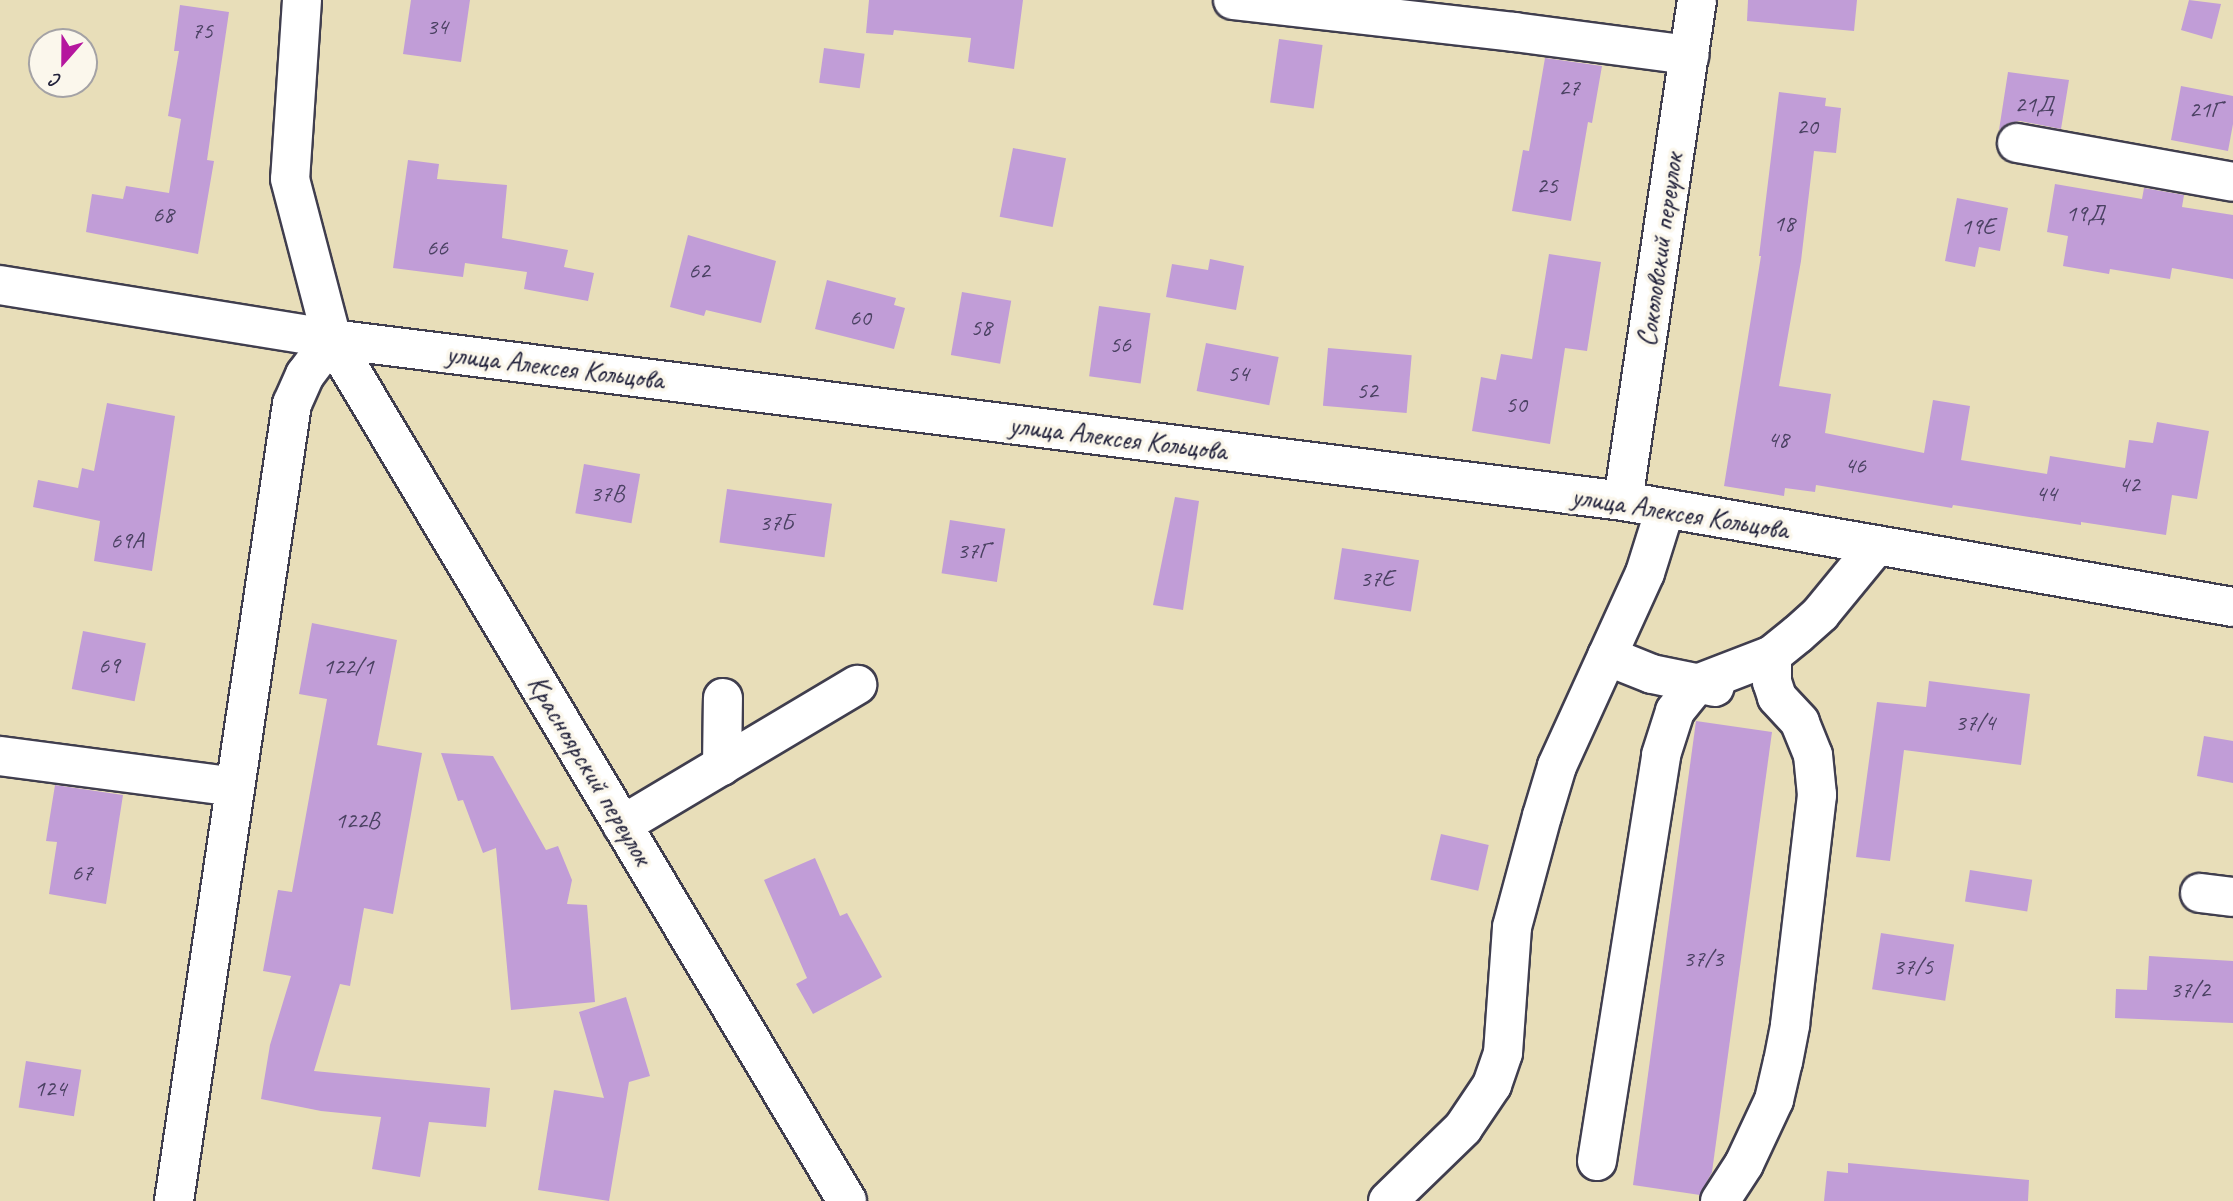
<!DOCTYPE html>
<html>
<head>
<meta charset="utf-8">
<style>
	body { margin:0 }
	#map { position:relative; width:2233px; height:1201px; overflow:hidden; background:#e8deb9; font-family:Caveat,sans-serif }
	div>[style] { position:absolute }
	.building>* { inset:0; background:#c19dd7; transform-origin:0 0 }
	.roads { filter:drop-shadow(2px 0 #403e4e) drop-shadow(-2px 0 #403e4e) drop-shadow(0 2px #403e4e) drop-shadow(0 -2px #403e4e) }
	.minor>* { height:38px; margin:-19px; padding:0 19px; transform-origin:19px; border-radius:19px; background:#fff }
	.major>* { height:38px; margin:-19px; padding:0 19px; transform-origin:19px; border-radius:19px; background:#fff }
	span { translate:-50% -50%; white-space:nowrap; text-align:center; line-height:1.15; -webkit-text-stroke:7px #fbf7ec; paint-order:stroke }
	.number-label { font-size:24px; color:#4a4162 }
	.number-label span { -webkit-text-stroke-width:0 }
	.street-label { font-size:28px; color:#22223b }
	.north { position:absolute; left:28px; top:28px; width:70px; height:70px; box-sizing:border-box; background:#fbf7ec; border:2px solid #a4a2a5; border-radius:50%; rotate:201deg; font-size:19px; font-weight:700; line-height:28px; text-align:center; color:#22223b }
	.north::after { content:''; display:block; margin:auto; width:24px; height:32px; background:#b5179e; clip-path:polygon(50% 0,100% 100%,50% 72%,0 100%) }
</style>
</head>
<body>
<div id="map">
	<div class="building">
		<i style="clip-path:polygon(411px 0,470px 0,461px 62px,403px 54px)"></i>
		<i style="clip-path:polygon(869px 0,1023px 0,1014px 69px,968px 62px,971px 38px,894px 30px,893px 35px,866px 33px)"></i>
		<i style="clip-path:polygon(1748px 0,1857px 0,1854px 31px,1747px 21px)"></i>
		<i style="clip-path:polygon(2189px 0,2221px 4px,2212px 39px,2181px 30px)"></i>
		<i style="clip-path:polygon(180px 5px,229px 12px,207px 160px,214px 161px,198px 254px,86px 232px,92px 194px,123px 199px,126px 186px,169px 193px,181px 119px,168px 116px,179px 51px,174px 51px)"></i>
		<i style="left:1279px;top:39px;width:44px;height:64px;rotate:8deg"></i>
		<i style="left:824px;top:48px;width:41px;height:35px;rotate:8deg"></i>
		<i style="clip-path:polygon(1545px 58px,1602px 66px,1592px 123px,1588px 122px,1571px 221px,1512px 211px,1523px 150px,1529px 151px)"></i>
		<i style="clip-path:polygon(2008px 72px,2069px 80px,2061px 129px,2020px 121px,2009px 123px,1999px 130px)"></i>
		<i style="clip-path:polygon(2181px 86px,2233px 96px,2233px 124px,2228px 151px,2171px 140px)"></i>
		<i style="clip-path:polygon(1779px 92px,1826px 98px,1825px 106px,1841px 108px,1836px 153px,1814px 151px,1801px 261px,1779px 386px,1831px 394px,1825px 433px,1924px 453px,1933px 400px,1970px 406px,1961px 460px,2047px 474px,2050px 456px,2125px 468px,2129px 440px,2153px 443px,2157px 422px,2209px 431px,2197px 499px,2172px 495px,2166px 535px,2081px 522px,2081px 525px,1953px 505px,1952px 508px,1816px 485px,1815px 492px,1785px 488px,1784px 496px,1724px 486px,1761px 256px,1759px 256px)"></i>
		<i style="left:1013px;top:148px;width:54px;height:70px;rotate:11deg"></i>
		<i style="clip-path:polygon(408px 160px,439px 164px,437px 179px,507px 185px,502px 238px,568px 250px,564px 267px,594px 273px,588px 301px,524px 289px,527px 272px,465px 263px,463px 277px,393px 268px)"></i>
		<i style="clip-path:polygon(2055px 184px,2142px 199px,2144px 188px,2184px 195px,2182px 207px,2233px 215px,2233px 279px,2172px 268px,2170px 279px,2110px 269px,2109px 274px,2063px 266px,2068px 236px,2047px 232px)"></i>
		<i style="clip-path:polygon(1957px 198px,2008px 208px,2000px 251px,1979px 247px,1975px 267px,1945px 261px)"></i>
		<i style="clip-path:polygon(688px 235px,776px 261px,761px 323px,706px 310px,704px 316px,670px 307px)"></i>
		<i style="clip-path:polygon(1549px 254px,1601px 262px,1587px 351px,1565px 348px,1550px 444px,1472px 431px,1481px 377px,1496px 380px,1501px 354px,1532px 359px)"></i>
		<i style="clip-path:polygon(1210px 259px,1244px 266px,1236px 310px,1166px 297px,1172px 264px,1208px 270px)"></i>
		<i style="clip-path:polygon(827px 280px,896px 298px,894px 305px,905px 308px,894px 349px,815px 329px)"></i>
		<i style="left:962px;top:292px;width:50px;height:64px;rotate:10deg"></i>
		<i style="left:1099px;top:306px;width:52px;height:71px;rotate:8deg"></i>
		<i style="left:1206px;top:343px;width:74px;height:49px;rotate:11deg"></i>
		<i style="left:1328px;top:348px;width:84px;height:58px;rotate:5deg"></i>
		<i style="clip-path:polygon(107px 403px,175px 416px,152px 571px,94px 561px,100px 521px,33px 507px,38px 480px,78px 488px,82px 468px,94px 471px)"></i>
		<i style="left:584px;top:464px;width:57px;height:50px;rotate:10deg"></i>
		<i style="left:727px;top:489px;width:106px;height:54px;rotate:8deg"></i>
		<i style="clip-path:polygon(1175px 497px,1199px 501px,1183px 610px,1153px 605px)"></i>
		<i style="left:950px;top:520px;width:56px;height:54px;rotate:9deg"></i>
		<i style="left:1342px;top:548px;width:78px;height:52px;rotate:9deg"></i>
		<i style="clip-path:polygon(312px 623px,397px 640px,377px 745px,422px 753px,393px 914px,364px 908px,350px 986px,340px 984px,314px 1071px,490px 1088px,486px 1127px,429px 1122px,420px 1177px,372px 1169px,381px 1117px,321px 1111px,261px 1099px,270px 1045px,291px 976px,263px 971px,278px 890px,292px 892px,327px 699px,299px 694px)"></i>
		<i style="left:83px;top:631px;width:64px;height:59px;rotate:11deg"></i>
		<i style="clip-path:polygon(1929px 681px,2030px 694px,2021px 765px,1904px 750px,1890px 861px,1856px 857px,1877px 702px,1926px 707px)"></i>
		<i style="clip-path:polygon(1696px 721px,1772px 732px,1712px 1172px,1700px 1195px,1633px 1185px)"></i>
		<i style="clip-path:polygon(2204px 736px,2233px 741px,2233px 783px,2197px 776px)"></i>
		<i style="clip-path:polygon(441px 753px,493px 756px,546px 850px,558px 846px,572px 880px,567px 904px,587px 905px,595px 1002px,511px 1010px,496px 848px,483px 853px,463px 800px,458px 801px)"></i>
		<i style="clip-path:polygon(55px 785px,123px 795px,106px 904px,49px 894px,57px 842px,46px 841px)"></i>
		<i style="left:1441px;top:834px;width:49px;height:47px;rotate:13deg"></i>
		<i style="clip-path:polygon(815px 858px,840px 916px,847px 913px,882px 977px,813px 1014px,796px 984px,807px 978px,764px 880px)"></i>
		<i style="left:1970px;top:870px;width:63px;height:32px;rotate:9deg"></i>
		<i style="left:1881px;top:933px;width:74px;height:57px;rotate:9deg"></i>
		<i style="clip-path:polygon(2149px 956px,2233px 961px,2233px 1023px,2115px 1018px,2116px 989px,2147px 990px)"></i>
		<i style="clip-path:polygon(626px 997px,650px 1076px,629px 1082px,609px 1201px,538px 1190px,554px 1090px,604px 1098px,579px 1012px)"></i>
		<i style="left:26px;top:1061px;width:56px;height:47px;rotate:9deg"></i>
		<i style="clip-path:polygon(1848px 1163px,2029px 1180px,2028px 1201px,1824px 1201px,1827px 1171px,1848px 1173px)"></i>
	</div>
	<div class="roads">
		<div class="minor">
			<i style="left:1233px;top:0;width:283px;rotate:6.5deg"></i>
			<i style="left:1514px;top:32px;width:177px;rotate:7.5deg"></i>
			<i style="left:2017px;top:143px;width:219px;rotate:10.2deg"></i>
			<i style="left:0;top:285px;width:336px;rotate:9.2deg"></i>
			<i style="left:332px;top:339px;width:1301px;rotate:7.15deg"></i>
			<i style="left:1623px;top:501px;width:619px;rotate:9.86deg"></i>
			<i style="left:1623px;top:501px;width:506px;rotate:-81.6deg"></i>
			<i style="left:1607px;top:656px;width:48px;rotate:21.8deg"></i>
			<i style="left:1652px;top:674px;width:64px;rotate:11.7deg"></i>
			<i style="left:0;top:756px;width:237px;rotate:7.5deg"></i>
			<i style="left:722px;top:766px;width:68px;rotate:-89.2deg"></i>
			<i style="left:622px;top:825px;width:274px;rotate:-30.8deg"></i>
			<i style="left:2200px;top:893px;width:33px;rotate:7deg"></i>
			<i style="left:1597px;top:1161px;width:411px;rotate:-81deg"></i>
			<i style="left:1661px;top:755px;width:46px;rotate:-72.3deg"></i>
			<i style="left:1675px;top:711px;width:35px;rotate:-51deg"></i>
			<i style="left:1697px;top:684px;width:80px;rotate:-21.1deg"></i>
			<i style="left:1772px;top:655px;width:33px;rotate:-39deg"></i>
			<i style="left:1798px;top:634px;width:31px;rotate:-42deg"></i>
			<i style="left:1821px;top:613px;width:87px;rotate:-50.6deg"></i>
			<i style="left:174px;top:1201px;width:806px;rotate:-81.58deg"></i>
			<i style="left:292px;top:404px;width:32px;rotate:-66deg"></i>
			<i style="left:305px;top:375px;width:45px;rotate:-53.1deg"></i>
			<i style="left:1388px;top:1201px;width:105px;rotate:-44.2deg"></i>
			<i style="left:1463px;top:1128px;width:52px;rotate:-56deg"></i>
			<i style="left:1492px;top:1085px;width:34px;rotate:-71deg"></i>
			<i style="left:1503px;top:1053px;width:126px;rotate:-85.9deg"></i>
			<i style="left:1512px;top:927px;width:115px;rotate:-74.9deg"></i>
			<i style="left:1542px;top:816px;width:52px;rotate:-73.3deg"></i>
			<i style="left:1557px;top:766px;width:212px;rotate:-65.5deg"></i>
			<i style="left:1645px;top:573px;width:67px;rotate:-72.6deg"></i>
			<i style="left:1720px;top:1201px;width:44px;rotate:-57deg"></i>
			<i style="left:1744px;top:1164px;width:71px;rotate:-64.9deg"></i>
			<i style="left:1774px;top:1100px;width:39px;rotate:-77deg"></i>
			<i style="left:1783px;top:1062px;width:38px;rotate:-79deg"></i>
			<i style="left:1790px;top:1025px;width:232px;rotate:-83.3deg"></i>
			<i style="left:1817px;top:795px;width:40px;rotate:-95.7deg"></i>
			<i style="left:1813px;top:755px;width:35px;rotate:-112deg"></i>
			<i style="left:1800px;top:722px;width:34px;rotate:-133deg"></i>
			<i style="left:1777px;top:697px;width:16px;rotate:-108deg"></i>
			<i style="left:1772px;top:682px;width:27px;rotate:-90deg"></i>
		</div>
		<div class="major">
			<i style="left:302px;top:0;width:179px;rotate:93.8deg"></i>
			<i style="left:290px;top:179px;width:165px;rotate:75.3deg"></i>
			<i style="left:332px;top:339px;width:1004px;rotate:59.14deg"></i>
		</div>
	</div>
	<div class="number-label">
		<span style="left:437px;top:27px">34</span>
		<span style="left:202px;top:31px">75</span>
		<span style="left:1569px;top:88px">27</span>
		<span style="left:2034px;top:105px">21Д</span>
		<span style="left:2205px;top:110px">21Г</span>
		<span style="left:1807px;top:127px">20</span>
		<span style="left:1547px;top:186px">25</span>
		<span style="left:2085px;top:214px">19Д</span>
		<span style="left:163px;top:215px">68</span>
		<span style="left:1784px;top:224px">18</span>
		<span style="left:1978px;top:227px">19Е</span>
		<span style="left:437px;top:248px">66</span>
		<span style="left:699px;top:271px">62</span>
		<span style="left:860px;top:318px">60</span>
		<span style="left:981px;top:328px">58</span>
		<span style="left:1120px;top:345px">56</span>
		<span style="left:1238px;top:374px">54</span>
		<span style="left:1367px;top:391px">52</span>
		<span style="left:1516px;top:405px">50</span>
		<span style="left:1778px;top:440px">48</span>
		<span style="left:1855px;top:466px">46</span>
		<span style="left:2129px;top:485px">42</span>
		<span style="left:607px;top:494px">37В</span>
		<span style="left:2046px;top:494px">44</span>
		<span style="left:776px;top:523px">37Б</span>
		<span style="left:127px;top:541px">69А</span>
		<span style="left:973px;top:551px">37Г</span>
		<span style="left:1377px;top:579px">37Е</span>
		<span style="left:109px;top:666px">69</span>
		<span style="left:348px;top:667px">122/1</span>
		<span style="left:1975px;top:723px">37/4</span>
		<span style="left:357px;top:821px">122В</span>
		<span style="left:82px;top:873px">67</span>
		<span style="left:1703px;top:959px">37/3</span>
		<span style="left:1913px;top:967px">37/5</span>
		<span style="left:2190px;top:990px">37/2</span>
		<span style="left:50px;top:1089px">124</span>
	</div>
	<div class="street-label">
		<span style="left:1660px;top:250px;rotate:-82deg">Соколовский переулок</span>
		<span style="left:555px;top:367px;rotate:7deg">улица Алексея Кольцова</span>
		<span style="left:1118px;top:438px;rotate:7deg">улица Алексея Кольцова</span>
		<span style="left:1680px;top:513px;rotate:9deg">улица Алексея Кольцова</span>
		<span style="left:590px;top:770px;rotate:59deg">Красноярский переулок</span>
	</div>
	<div class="north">С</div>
</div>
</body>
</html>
